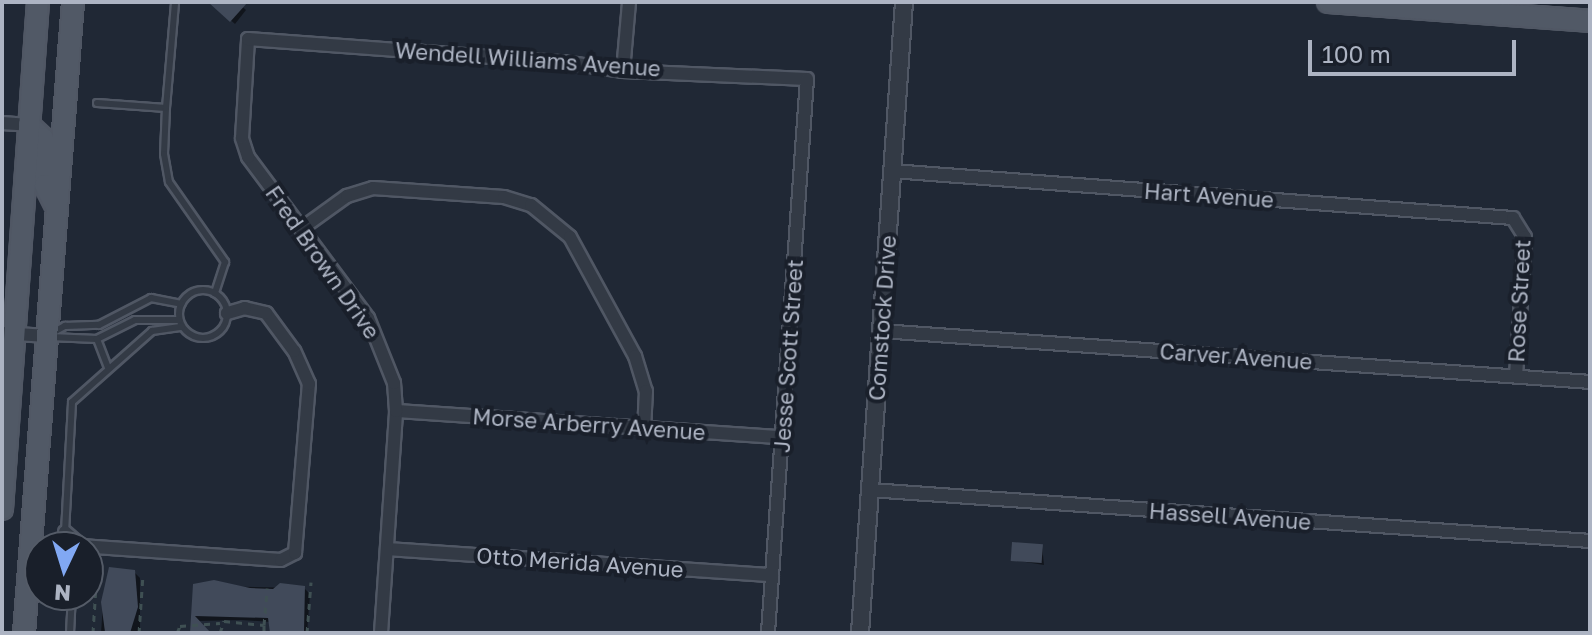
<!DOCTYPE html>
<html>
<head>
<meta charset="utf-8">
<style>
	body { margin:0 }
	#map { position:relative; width:1592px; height:635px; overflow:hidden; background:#202835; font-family:"Golos Text",sans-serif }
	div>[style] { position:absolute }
	.shadow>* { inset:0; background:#0007 }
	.building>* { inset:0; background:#414a5a; transform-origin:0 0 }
	.path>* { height:3px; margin-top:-1.5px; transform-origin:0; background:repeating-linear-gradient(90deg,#3f5053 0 6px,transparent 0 12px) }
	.roads { filter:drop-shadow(2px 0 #505764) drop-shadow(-2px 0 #505764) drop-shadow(0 2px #505764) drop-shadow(0 -2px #505764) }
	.service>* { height:6px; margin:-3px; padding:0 3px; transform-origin:3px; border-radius:3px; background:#333a45 }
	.service>.ring { margin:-3px; padding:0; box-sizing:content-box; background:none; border:6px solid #333a45; border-radius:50% }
	.minor>* { height:12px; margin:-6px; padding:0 6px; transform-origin:6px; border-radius:6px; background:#333a45 }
	.tertiary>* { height:16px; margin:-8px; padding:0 8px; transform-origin:8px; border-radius:8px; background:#333a45 }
	.primary>* { height:20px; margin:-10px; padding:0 10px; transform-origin:10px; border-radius:10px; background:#515966 }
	span { translate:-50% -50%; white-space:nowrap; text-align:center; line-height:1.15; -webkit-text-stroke:8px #191f2a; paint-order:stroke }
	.street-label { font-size:22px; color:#adb4c3 }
	.frame { position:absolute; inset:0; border:4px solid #adb4c3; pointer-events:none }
	.north { position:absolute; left:24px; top:531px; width:80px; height:80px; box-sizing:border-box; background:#191f2a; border:2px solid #545b67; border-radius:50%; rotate:184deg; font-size:22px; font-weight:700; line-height:32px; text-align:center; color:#adb4c3 }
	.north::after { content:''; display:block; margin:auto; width:28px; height:36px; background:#81a8f3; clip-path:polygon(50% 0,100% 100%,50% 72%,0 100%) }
	.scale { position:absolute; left:1308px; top:40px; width:208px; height:36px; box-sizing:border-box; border:4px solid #adb4c3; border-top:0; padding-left:10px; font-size:24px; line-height:28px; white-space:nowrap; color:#adb4c3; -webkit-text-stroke:6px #191f2a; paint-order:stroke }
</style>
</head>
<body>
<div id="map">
	<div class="shadow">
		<i style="clip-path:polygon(210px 2px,237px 2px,246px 10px,235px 24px)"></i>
		<i style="clip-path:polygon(1042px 546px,1044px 565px,1013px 560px)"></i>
		<i style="clip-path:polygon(134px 572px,140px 578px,140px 633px,101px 633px,104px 589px)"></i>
		<i style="clip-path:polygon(195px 586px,304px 588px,310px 594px,307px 633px,273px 633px,271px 622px,241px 620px,197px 621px,208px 633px,185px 633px,192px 632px)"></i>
	</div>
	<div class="building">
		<i style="clip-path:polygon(208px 2px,248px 2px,230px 22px)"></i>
		<i style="left:1012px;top:542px;width:31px;height:19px;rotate:4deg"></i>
		<i style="clip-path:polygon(109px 567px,135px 570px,138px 607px,130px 633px,105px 632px,101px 602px)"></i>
		<i style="clip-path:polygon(214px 580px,250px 588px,273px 589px,280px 583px,305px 586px,304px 631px,270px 633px,268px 618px,195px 616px,211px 633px,190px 633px,193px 584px)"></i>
	</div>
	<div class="path">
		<i style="left:264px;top:625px;width:37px;rotate:-85deg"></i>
		<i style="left:93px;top:633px;width:64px;rotate:-86.4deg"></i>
		<i style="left:139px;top:633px;width:59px;rotate:-86.1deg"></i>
		<i style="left:177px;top:633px;width:8px;rotate:-67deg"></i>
		<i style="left:180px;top:626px;width:40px;rotate:-4.3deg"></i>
		<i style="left:220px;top:633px;width:13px;rotate:-72deg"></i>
		<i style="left:224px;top:621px;width:40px;rotate:5.7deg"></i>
		<i style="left:264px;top:625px;width:8px;rotate:90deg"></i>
		<i style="left:307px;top:633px;width:51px;rotate:-85.5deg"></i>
	</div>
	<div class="roads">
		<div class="service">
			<i style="left:97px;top:103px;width:69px;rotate:4.1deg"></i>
			<i style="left:166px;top:108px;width:46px;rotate:92.5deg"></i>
			<i style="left:164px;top:154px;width:28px;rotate:80deg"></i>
			<i style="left:169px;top:182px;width:98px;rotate:55deg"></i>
			<i style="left:225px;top:262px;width:33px;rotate:108deg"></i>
			<i style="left:166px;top:108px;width:106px;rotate:-85.1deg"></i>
			<i class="ring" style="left:179px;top:290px;width:42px;height:42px"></i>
			<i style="left:54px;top:332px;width:13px;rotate:-29deg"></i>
			<i style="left:65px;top:326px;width:34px;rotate:-2deg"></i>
			<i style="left:99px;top:325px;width:59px;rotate:-27.4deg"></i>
			<i style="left:151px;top:298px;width:31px;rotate:11deg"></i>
			<i style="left:50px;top:337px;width:47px;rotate:2.4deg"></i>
			<i style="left:97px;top:339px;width:42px;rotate:-26.6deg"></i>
			<i style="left:135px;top:320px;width:44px"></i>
			<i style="left:97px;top:339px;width:30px;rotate:69deg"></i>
			<i style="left:65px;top:532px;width:130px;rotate:-86.9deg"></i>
			<i style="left:72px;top:402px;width:107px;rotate:-41.6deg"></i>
			<i style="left:152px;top:331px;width:30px;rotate:-8deg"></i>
			<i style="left:70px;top:633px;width:38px;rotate:-87deg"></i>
		</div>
		<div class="minor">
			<i style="left:623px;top:71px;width:69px;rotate:-85deg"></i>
			<i style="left:2px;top:123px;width:27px;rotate:4deg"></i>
			<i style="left:892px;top:171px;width:623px;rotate:4.33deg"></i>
			<i style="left:1513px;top:218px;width:22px;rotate:58deg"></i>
			<i style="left:1525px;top:237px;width:139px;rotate:93.7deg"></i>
			<i style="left:301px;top:229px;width:57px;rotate:-35.7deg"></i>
			<i style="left:347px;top:196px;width:27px;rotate:-17deg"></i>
			<i style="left:373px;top:188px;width:131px;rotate:3.9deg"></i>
			<i style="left:504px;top:197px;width:28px;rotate:17deg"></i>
			<i style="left:531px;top:205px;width:50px;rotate:39.4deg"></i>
			<i style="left:570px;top:237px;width:136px;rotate:61.4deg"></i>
			<i style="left:635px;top:356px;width:37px;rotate:73deg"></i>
			<i style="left:646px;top:391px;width:37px;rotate:93deg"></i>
			<i style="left:881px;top:331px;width:711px;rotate:4.11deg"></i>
			<i style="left:2px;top:333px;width:45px;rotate:3.8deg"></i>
			<i style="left:396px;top:411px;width:387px;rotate:3.9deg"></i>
			<i style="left:870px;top:490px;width:722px;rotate:4.05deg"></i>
			<i style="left:65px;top:532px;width:21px;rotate:41deg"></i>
			<i style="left:81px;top:546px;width:200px;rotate:4deg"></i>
			<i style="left:281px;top:560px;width:16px;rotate:-27deg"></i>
			<i style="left:295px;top:553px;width:170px;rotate:-85.3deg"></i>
			<i style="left:309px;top:384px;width:36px;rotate:-114deg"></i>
			<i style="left:294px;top:351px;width:47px;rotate:-126.4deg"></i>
			<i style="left:266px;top:313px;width:22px;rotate:-167deg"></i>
			<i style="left:245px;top:308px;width:19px;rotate:164deg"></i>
			<i style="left:387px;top:549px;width:386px;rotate:3.9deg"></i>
			<i style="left:381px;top:633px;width:223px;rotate:-86.1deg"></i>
			<i style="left:396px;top:411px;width:28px;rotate:-94deg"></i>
			<i style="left:394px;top:383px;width:70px;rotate:-111.8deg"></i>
			<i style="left:368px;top:318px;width:201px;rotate:-126.7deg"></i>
			<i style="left:248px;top:157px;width:20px;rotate:-108deg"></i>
			<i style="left:242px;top:138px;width:99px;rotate:-86.5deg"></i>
			<i style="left:248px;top:39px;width:316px;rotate:4.2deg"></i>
			<i style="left:563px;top:62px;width:61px;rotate:8.5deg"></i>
			<i style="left:623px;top:71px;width:184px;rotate:2.5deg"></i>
			<i style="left:807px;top:79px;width:555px;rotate:94.03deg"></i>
		</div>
		<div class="tertiary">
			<i style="left:860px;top:633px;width:633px;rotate:-86.01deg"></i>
		</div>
		<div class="primary">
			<i style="left:1328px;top:2px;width:263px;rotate:4.1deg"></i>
			<i style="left:29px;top:125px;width:19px;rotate:43deg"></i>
			<i style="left:43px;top:138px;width:47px;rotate:87.6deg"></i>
			<i style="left:45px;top:185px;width:22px;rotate:63deg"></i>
			<i style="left:2px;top:509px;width:508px;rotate:-85.94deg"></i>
			<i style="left:24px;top:633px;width:633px;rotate:-85.56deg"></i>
		</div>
	</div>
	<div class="street-label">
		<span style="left:528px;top:59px;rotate:4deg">Wendell Williams Avenue</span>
		<span style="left:1209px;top:195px;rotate:4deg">Hart Avenue</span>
		<span style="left:323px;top:262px;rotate:55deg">Fred Brown Drive</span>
		<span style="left:1519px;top:301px;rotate:-87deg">Rose Street</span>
		<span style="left:882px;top:318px;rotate:-86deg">Comstock Drive</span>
		<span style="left:788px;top:356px;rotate:-86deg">Jesse Scott Street</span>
		<span style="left:1236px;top:356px;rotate:4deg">Carver Avenue</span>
		<span style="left:589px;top:424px;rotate:4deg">Morse Arberry Avenue</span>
		<span style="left:1230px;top:516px;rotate:4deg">Hassell Avenue</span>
		<span style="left:580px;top:562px;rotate:4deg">Otto Merida Avenue</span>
	</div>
	<div class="frame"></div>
	<div class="north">N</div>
	<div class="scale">100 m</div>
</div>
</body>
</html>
